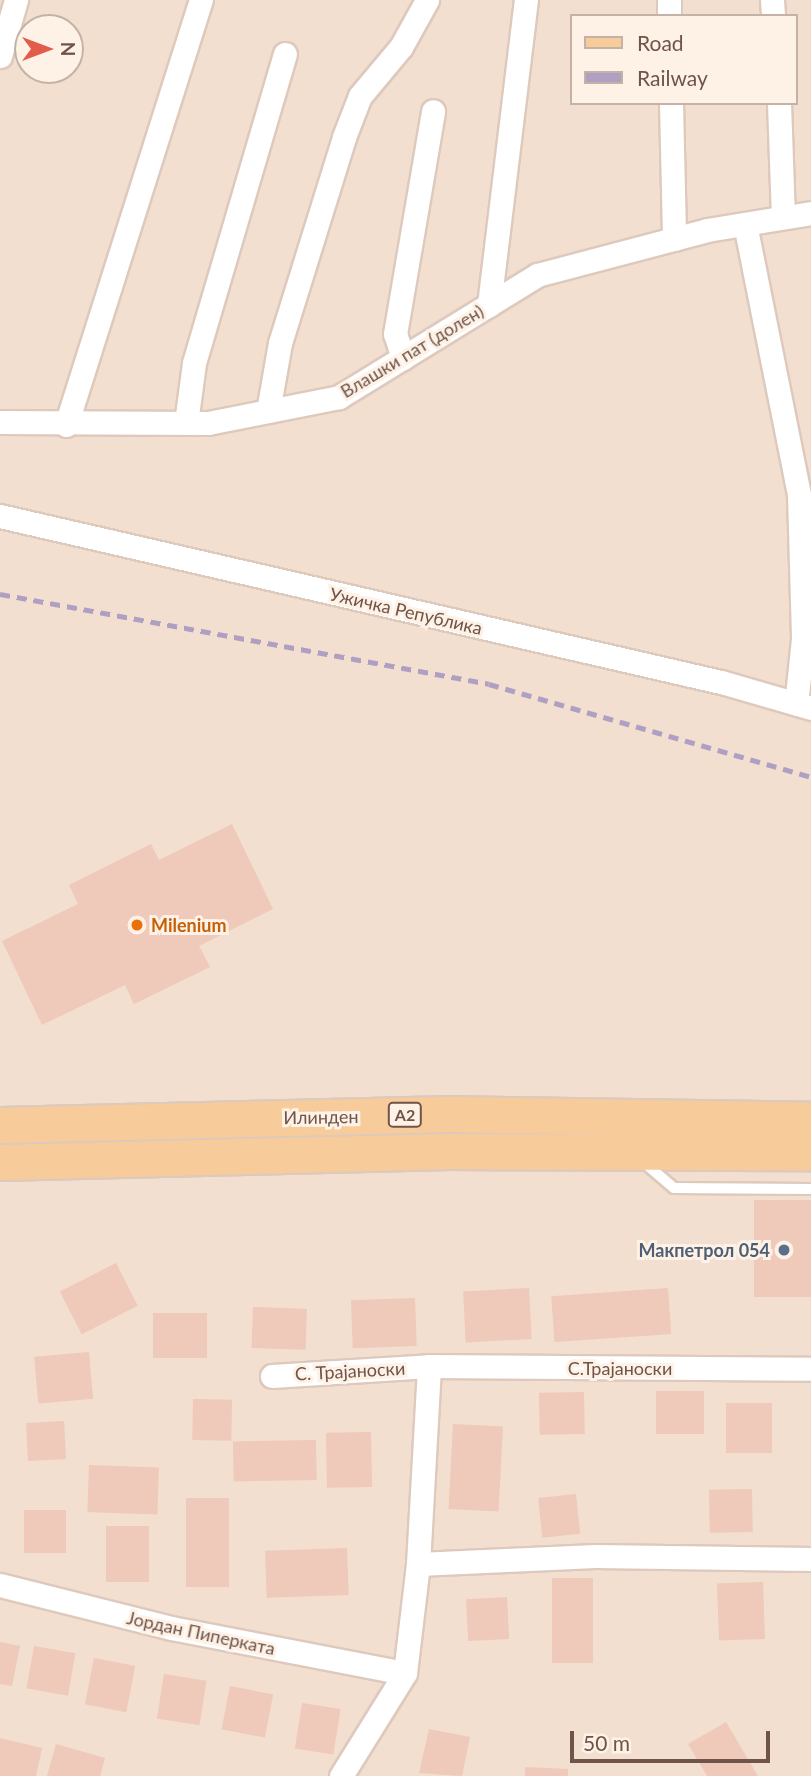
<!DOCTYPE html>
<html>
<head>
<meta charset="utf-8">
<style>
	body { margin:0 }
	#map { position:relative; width:811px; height:1776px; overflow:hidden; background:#fbeee0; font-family:Lato,sans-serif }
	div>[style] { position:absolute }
	.residential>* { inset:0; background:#f2dfcf }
	.building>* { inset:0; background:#efc9b9; transform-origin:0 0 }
	.roads { filter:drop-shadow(2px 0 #dec9bd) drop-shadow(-2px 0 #dec9bd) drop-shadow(0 2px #dec9bd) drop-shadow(0 -2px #dec9bd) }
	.service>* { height:10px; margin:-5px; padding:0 5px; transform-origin:5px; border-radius:5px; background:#fff }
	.minor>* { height:23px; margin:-11.5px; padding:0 11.5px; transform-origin:11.5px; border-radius:11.5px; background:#fff }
	.primary>* { height:35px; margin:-17.5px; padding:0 17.5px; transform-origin:17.5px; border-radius:17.5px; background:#f8cc9a }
	.rail>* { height:5px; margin-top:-2.5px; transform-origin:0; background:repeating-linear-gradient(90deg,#afa0c3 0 10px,transparent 0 17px) }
	.dots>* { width:19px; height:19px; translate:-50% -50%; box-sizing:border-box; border:4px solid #fef2e6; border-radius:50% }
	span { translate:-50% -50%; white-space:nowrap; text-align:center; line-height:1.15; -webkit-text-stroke:6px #fef2e6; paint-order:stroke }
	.shield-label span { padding:2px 5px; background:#fef2e6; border:2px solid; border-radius:5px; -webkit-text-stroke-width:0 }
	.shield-label { font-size:16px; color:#705349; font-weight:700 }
	.street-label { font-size:18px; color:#705349 }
	.food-label { font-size:18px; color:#c56008; font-weight:700 }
	.left { translate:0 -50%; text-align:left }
	.service-label { font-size:18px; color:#4e5e75; font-weight:700 }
	.right { translate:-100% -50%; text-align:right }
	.legend { position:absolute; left:570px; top:14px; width:228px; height:91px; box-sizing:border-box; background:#fef2e6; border:2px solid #c5b2a7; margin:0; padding:9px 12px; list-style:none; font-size:21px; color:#705349 }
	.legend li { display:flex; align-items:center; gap:14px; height:35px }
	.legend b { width:35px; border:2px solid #c5b2a7 }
	.north { position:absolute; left:14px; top:14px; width:70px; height:70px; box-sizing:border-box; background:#fef2e6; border:2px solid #c5b2a7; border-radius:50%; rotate:90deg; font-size:19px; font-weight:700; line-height:28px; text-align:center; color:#705349 }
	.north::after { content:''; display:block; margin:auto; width:24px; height:32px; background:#e15c49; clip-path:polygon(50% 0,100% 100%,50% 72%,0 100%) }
	.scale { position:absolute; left:570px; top:1731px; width:200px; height:32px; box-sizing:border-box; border:4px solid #705349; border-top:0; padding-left:9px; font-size:21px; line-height:24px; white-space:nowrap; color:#705349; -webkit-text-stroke:5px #fef2e6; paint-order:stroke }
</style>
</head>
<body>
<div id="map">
	<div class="residential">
		<i style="clip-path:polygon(evenodd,0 0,811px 0,811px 1776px,0 1776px,0 0,571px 16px,795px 16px,795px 103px,571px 103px,571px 16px,0 0,28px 28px,70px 28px,70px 70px,28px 70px,28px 28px)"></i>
	</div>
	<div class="building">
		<i style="clip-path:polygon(232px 824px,273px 909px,199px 946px,210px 967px,134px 1004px,125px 985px,42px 1025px,2px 941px,78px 904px,69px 885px,151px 844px,159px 860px)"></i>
		<i style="left:811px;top:1200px;width:97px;height:57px;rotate:90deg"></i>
		<i style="left:116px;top:1263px;width:48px;height:63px;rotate:63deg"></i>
		<i style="left:529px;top:1288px;width:51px;height:66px;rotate:87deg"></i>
		<i style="left:668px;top:1288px;width:46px;height:117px;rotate:86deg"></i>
		<i style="left:415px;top:1298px;width:48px;height:64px;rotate:88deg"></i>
		<i style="left:253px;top:1307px;width:54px;height:41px;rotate:2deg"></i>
		<i style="left:153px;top:1313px;width:54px;height:45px"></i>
		<i style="left:89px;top:1352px;width:47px;height:55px;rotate:85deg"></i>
		<i style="left:656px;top:1391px;width:48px;height:43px"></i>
		<i style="left:584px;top:1392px;width:42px;height:45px;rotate:89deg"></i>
		<i style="left:193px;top:1399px;width:39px;height:41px;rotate:1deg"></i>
		<i style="left:726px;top:1403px;width:46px;height:50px"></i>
		<i style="left:64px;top:1421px;width:38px;height:38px;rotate:87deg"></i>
		<i style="left:453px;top:1424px;width:50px;height:85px;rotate:3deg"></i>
		<i style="left:371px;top:1432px;width:55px;height:45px;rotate:89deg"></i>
		<i style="left:316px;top:1440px;width:40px;height:83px;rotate:89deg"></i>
		<i style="left:89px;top:1465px;width:70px;height:47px;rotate:2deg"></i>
		<i style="left:752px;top:1489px;width:43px;height:43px;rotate:89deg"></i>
		<i style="left:576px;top:1494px;width:40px;height:38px;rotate:84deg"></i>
		<i style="left:229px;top:1498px;width:89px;height:43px;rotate:90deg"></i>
		<i style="left:24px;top:1510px;width:42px;height:43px"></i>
		<i style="left:149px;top:1526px;width:56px;height:43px;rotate:90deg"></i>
		<i style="left:347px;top:1548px;width:47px;height:82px;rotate:88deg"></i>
		<i style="left:552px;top:1578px;width:41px;height:85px"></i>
		<i style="left:763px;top:1582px;width:57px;height:46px;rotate:88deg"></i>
		<i style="left:507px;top:1597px;width:42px;height:41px;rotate:87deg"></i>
		<i style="clip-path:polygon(0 1642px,20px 1646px,12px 1686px,0 1684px)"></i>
		<i style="left:34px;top:1646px;width:42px;height:43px;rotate:10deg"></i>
		<i style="left:94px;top:1658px;width:42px;height:47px;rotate:11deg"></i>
		<i style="left:164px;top:1674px;width:43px;height:45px;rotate:9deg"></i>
		<i style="left:230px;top:1686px;width:44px;height:44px;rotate:11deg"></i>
		<i style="left:302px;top:1703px;width:39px;height:46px;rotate:9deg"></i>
		<i style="clip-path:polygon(726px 1722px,758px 1776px,707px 1776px,688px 1744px)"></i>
		<i style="clip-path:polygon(429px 1729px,470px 1737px,462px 1776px,419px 1773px)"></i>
		<i style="clip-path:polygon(0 1738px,42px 1748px,36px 1776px,0 1776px)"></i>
		<i style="clip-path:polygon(56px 1744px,105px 1758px,100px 1776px,47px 1776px)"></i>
		<i style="clip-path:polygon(525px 1767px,568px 1769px,568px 1776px,525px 1776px)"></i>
	</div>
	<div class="roads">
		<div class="service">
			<i style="left:641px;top:1160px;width:43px;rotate:40.3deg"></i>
			<i style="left:674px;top:1188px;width:137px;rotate:0.4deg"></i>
		</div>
		<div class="minor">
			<i style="left:669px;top:0;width:16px;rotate:90deg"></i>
			<i style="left:772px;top:0;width:16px;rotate:86deg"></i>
			<i style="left:0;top:56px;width:58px;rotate:-74.1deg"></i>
			<i style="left:671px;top:103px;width:136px;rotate:88.7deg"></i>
			<i style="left:779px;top:103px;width:114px;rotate:88deg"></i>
			<i style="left:745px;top:224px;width:275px;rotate:78.7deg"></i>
			<i style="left:799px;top:494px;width:145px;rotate:88.4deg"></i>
			<i style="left:803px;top:639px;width:65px;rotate:96.1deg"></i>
			<i style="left:489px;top:305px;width:307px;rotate:-83.1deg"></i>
			<i style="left:403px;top:358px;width:25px;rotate:-108deg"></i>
			<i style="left:395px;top:334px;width:226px;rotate:-80.3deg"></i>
			<i style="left:268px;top:411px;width:69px;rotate:-80deg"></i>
			<i style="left:280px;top:343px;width:216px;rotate:-72.7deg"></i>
			<i style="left:344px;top:137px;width:44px;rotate:-68.7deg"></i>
			<i style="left:360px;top:96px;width:64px;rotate:-50.1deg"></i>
			<i style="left:401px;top:47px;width:54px;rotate:-61deg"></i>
			<i style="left:0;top:422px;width:208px;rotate:0.3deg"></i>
			<i style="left:208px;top:423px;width:134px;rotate:-11.2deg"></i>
			<i style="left:339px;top:397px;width:233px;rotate:-31.6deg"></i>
			<i style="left:537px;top:275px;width:176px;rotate:-14.8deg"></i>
			<i style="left:707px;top:230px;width:105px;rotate:-9.3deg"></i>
			<i style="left:186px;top:423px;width:61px;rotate:-82.4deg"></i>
			<i style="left:194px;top:363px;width:322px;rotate:-73.6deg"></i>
			<i style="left:66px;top:425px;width:446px;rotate:-72.4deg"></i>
			<i style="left:0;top:516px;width:740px;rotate:12.97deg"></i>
			<i style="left:721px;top:682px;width:94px;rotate:16.1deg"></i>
			<i style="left:272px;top:1376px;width:157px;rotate:-3.6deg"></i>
			<i style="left:429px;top:1366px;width:382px;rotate:0.4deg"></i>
			<i style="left:418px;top:1564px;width:177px;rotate:-2.6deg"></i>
			<i style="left:595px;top:1556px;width:216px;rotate:0.8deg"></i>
			<i style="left:0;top:1585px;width:176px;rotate:14.1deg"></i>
			<i style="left:171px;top:1628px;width:238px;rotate:10.9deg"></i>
			<i style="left:341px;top:1776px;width:121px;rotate:-58.1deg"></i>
			<i style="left:405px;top:1673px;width:110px;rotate:-83.2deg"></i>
			<i style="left:418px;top:1564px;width:198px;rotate:-86.8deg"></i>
		</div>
		<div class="primary">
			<i style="left:0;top:1125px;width:449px;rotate:-1.4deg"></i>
			<i style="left:449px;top:1114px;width:362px;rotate:0.9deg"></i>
			<i style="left:0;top:1162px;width:449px;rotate:-1.4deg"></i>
			<i style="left:449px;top:1151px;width:362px;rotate:0.2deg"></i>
		</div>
	</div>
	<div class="rail">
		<i style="left:0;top:594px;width:497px;rotate:10.4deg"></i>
		<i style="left:489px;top:684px;width:335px;rotate:16.1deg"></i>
	</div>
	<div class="dots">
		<i style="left:137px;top:925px;background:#e8710a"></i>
		<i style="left:784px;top:1250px;background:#5c6f8a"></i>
	</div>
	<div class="shield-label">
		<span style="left:405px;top:1115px">A2</span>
	</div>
	<div class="street-label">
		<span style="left:412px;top:351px;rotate:-31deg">Влашки пат (долен)</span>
		<span style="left:406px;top:611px;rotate:13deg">Ужичка Република</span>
		<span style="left:321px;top:1117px;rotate:-1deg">Илинден</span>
		<span style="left:620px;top:1368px">С.Трајаноски</span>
		<span style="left:350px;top:1371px;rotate:-3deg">С. Трајаноски</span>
		<span style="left:201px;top:1633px;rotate:12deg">Јордан Пиперката</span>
	</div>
	<div class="food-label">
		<span class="left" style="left:151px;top:925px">Milenium</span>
	</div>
	<div class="service-label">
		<span class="right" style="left:770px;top:1250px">Макпетрол 054</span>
	</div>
	<ul class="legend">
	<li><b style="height:9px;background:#f8cc9a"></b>Road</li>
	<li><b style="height:9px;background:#afa0c3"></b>Railway</li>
	</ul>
	<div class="north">N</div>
	<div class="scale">50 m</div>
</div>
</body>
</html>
